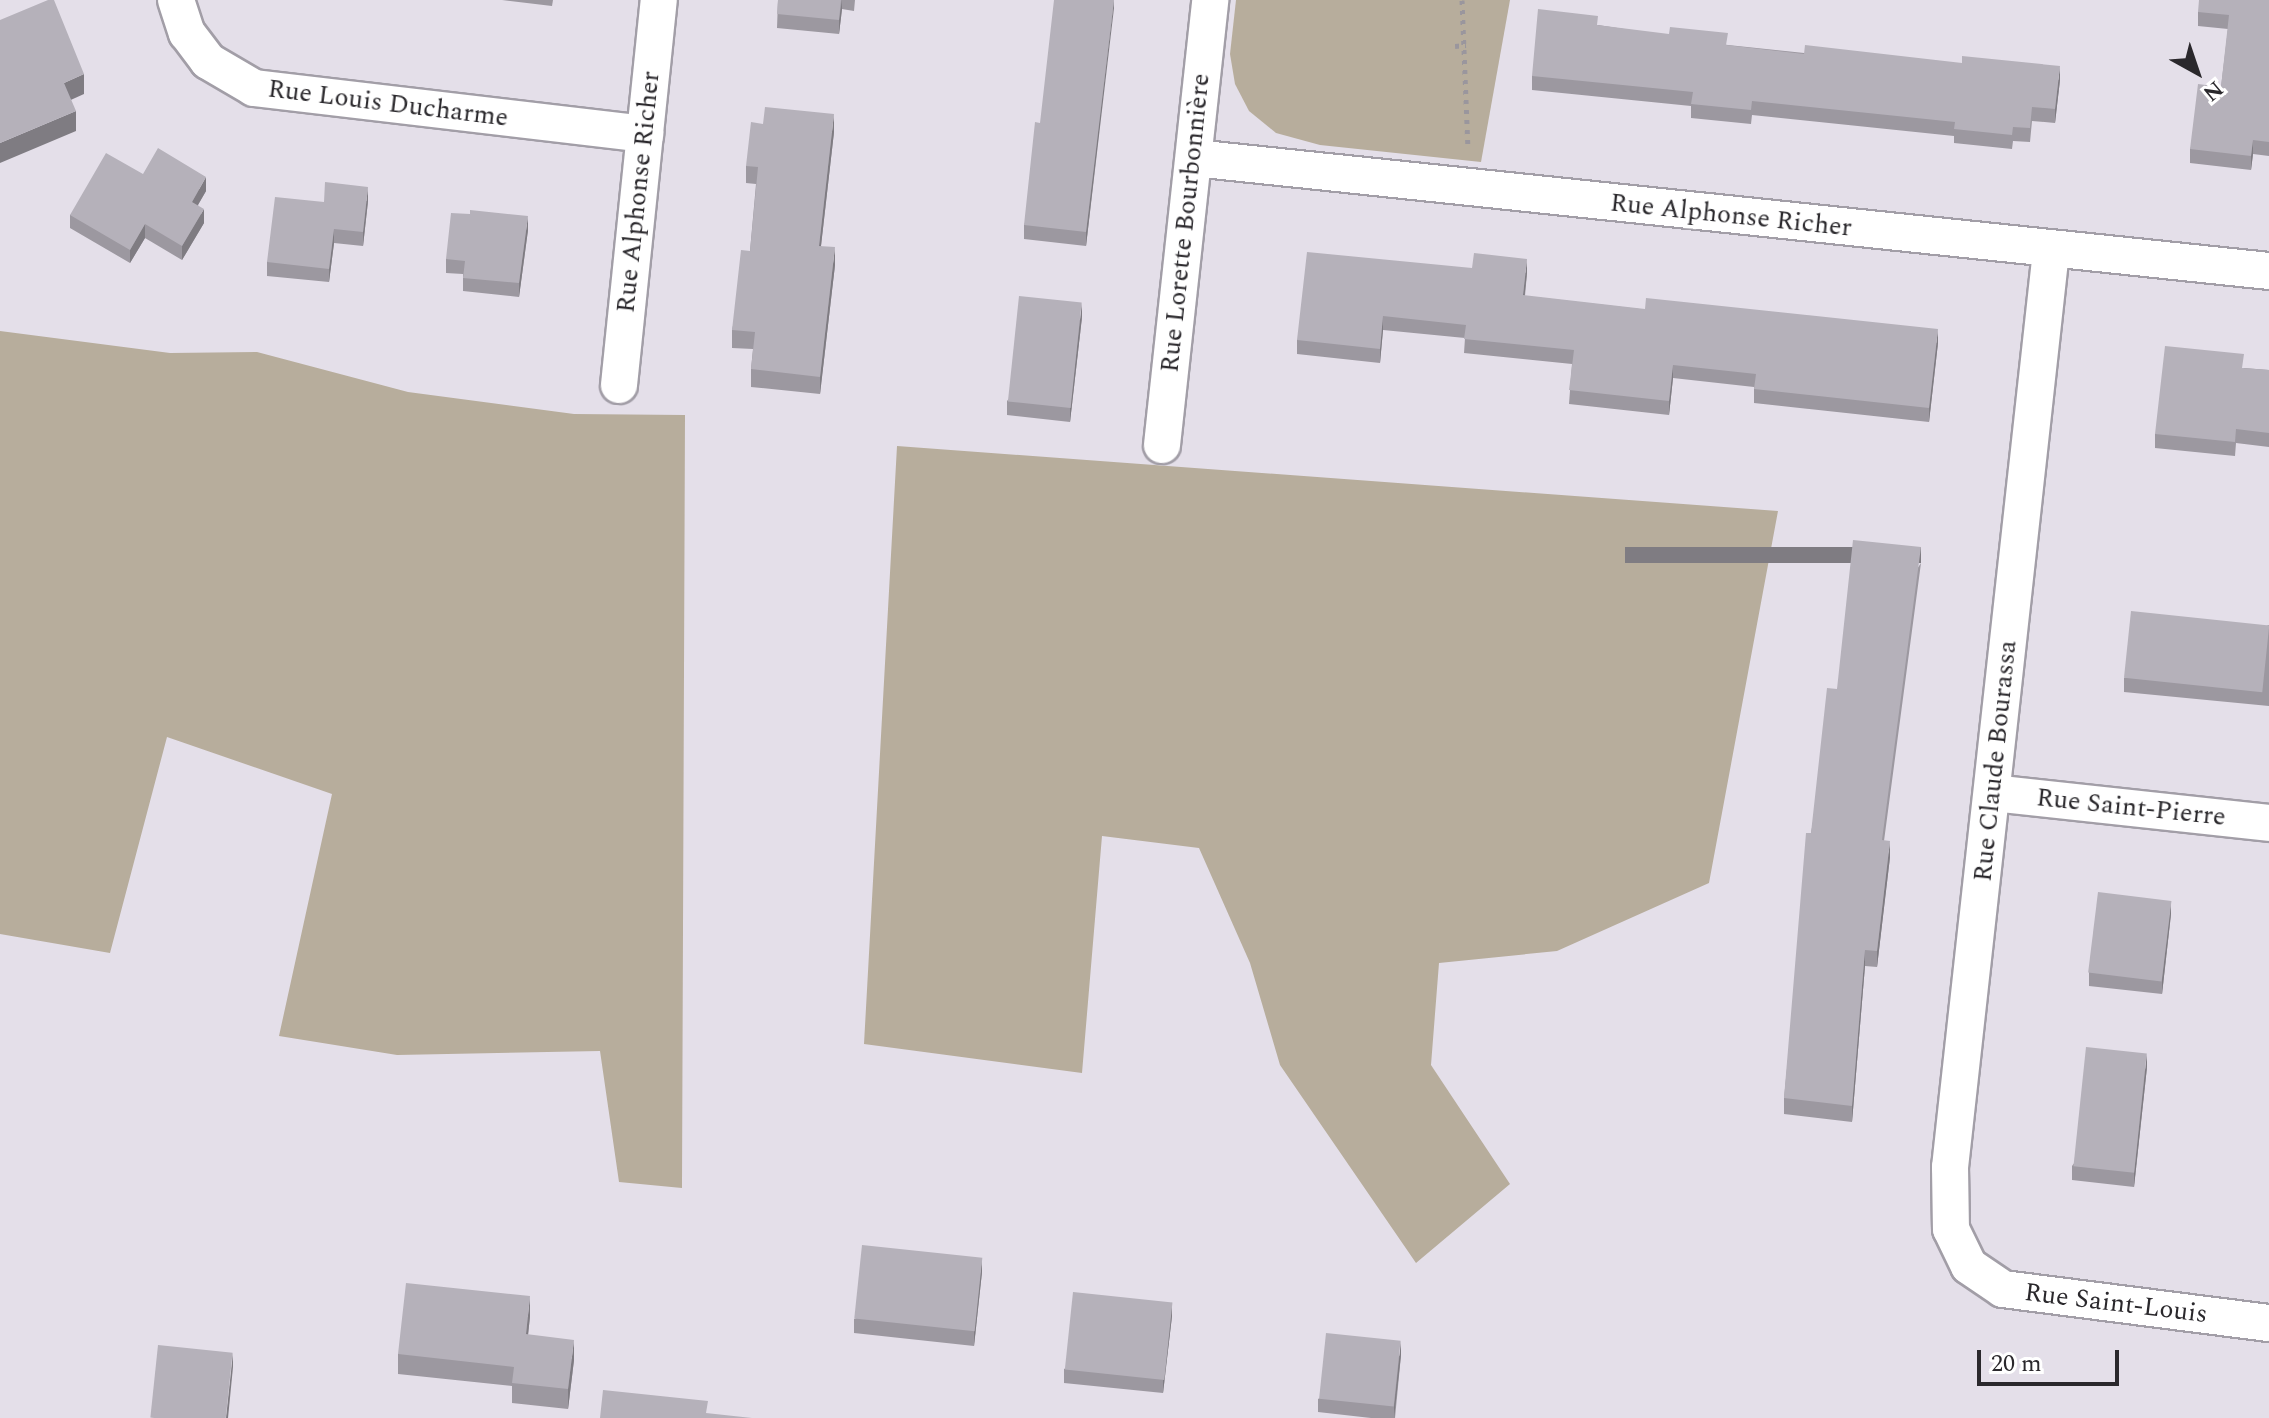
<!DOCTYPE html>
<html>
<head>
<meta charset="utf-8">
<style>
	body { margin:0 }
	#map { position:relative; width:2269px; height:1418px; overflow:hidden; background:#e4dfe9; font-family:Spectral,serif }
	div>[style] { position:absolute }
	.green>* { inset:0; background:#b7ad9c }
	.path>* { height:5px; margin-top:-2.5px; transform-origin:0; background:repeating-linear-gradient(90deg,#9a969d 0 4px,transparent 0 10px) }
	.roads { filter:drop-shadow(2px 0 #a29ea7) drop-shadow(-2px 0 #a29ea7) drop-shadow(0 2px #a29ea7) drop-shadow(0 -2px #a29ea7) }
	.minor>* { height:36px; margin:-18px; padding:0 18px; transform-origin:18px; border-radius:18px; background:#fff }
	.wall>* { inset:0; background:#9c98a0 }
	.shaded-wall>* { inset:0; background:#7f7c82; transform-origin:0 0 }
	.building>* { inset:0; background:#b5b1ba; transform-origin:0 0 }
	span { translate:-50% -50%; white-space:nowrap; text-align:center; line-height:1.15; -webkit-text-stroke:7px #fff; paint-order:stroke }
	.street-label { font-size:26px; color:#2a282c }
	.north { position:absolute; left:2157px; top:32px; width:80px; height:80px; -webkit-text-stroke:6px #fff; paint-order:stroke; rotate:140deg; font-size:22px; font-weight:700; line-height:32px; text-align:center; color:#2a282c }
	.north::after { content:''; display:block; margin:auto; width:28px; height:36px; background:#2a282c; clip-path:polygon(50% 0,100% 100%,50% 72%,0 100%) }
	.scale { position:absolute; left:1977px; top:1350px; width:142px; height:36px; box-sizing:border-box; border:4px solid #2a282c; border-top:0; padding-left:10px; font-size:24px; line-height:28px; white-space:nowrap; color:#2a282c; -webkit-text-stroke:6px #fff; paint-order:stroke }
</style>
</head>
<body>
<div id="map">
	<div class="green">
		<i style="clip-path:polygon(1236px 0,1510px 0,1481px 162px,1320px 145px,1276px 133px,1249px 111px,1235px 84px,1230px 54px)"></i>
		<i style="clip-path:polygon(0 331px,170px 353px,257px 352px,408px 392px,574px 414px,685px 415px,682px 1188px,619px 1182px,600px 1051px,397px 1055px,279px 1036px,332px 794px,167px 737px,110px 953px,0 934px)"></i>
		<i style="clip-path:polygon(897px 446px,1778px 511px,1709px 883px,1557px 951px,1439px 963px,1431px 1065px,1510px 1184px,1416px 1263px,1280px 1065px,1250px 963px,1199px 848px,1102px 836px,1082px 1073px,864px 1044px)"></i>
	</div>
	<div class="path">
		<i style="left:1462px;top:0;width:147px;rotate:87.7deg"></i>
		<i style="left:1455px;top:46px;width:11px;rotate:-5deg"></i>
	</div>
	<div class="roads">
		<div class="minor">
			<i style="left:176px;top:0;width:35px;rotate:72deg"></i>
			<i style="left:187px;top:33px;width:35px;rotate:53deg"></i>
			<i style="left:208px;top:61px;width:53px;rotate:30.4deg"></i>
			<i style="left:254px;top:88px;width:394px;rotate:6.7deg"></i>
			<i style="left:1194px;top:158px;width:1081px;rotate:6deg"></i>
			<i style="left:2051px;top:251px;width:922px;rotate:96.29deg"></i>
			<i style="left:1950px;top:1167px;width:62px;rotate:89.1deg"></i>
			<i style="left:1951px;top:1229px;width:41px;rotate:64.1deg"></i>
			<i style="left:1969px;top:1266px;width:41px;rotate:34.1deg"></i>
			<i style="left:2003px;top:1289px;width:268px;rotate:7.3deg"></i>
			<i style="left:619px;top:385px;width:387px;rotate:-84.1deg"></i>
			<i style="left:1162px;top:445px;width:448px;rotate:-83.8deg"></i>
			<i style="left:1993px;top:793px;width:278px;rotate:6.2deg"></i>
		</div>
	</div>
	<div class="wall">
		<i style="clip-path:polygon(502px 0,553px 0,552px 6px)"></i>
		<i style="clip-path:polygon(778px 0,855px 0,854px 11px,842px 9px,839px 34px,777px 28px)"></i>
		<i style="clip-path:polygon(1114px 0,1086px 246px,1024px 239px,1024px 225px)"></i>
		<i style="clip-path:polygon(2269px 0,2269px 156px,2253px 154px,2251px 170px,2190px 163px,2190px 149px,2221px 87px,2228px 29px,2198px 26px,2198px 12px)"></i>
		<i style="clip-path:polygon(1598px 25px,1728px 45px,2060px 80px,2055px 123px,2032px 121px,2030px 142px,2013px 141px,2012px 149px,1954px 143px,1954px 136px,1752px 115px,1751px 124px,1691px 118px,1691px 106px,1532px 90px,1532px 76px)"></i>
		<i style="clip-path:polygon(834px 132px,821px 246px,835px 265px,820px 394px,751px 387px,751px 369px,753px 349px,732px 348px,732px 330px,750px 251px,756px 184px,746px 183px,746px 166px)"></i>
		<i style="clip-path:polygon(143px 174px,206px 191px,198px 205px,204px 223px,182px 260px,145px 238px,130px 263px,70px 228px,70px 215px)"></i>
		<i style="clip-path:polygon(368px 201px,363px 246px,334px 243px,329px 282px,267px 276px,267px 262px,324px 202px)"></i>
		<i style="clip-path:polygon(528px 230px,519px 297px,463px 291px,463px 274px,446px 273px,446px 259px)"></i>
		<i style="clip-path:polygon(1472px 268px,1527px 273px,1525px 296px,1938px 343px,1929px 422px,1754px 403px,1754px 387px,1673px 378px,1669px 415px,1569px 404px,1572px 364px,1464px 353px,1465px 338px,1383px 330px,1380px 363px,1297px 354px,1297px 340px)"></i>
		<i style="clip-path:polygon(1082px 317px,1070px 422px,1007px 415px,1007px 401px)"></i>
		<i style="clip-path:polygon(2244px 368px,2269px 370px,2269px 447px,2236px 443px,2235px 456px,2155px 448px,2155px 434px)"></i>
		<i style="clip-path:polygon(1921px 563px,1884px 841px,1890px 857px,1877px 967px,1865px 966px,1852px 1122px,1784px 1114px,1784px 1098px,1811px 833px,1837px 689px)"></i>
		<i style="clip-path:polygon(2269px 625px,2269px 706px,2124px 692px,2124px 678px)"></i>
		<i style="clip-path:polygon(2171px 914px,2162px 994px,2089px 986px,2089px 972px)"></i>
		<i style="clip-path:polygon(2147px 1067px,2134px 1187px,2072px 1180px,2072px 1166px)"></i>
		<i style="clip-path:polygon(982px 1272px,974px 1346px,854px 1333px,854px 1319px)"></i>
		<i style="clip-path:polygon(530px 1316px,528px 1335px,574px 1360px,568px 1409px,512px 1403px,512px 1386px,398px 1374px,398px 1354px)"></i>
		<i style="clip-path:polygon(1172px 1316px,1163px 1393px,1064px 1383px,1064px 1369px)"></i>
		<i style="clip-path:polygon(1401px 1355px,1395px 1418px,1371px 1418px,1318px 1412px,1318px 1399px)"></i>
	</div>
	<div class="shaded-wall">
		<i style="clip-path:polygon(842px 0,842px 9px,839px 34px,839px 20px)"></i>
		<i style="clip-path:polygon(1114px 0,1114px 8px,1086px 246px,1086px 232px)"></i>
		<i style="clip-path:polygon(2060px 66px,2060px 80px,2055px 123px,2055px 109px)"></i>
		<i style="clip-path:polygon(84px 74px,84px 94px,64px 103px,64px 83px)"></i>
		<i style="clip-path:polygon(76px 111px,76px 131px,0 163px,0 143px)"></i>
		<i style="clip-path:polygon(834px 114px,834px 132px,819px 263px,819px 246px)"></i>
		<i style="clip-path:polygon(2253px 140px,2253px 154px,2251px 170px,2251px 156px)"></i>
		<i style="clip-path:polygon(206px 177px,206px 191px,192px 215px,192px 202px)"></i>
		<i style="clip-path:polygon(368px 187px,368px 201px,363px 246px,363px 232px)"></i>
		<i style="clip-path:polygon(204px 209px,204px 223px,182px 260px,182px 246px)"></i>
		<i style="clip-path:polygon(528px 216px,528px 230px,519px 297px,519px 283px)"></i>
		<i style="clip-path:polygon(145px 224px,145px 238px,130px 263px,130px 250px)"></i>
		<i style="clip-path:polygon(334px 229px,334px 243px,329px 282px,329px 269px)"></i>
		<i style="clip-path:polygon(835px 247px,835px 265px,820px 394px,820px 377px)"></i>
		<i style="clip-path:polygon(1527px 259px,1527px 273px,1523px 309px,1523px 295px)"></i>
		<i style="clip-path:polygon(1082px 303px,1082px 317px,1070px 422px,1070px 408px)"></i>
		<i style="clip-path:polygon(1383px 316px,1383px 330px,1380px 363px,1380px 349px)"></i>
		<i style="clip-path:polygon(1938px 329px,1938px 343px,1929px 422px,1929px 408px)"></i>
		<i style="clip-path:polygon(1673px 365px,1673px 378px,1669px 415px,1669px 401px)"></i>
		<i style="left:1921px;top:547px;width:16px;height:296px;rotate:90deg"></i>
		<i style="clip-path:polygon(1890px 841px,1890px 857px,1877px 967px,1877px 951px)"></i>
		<i style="clip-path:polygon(2171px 901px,2171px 914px,2162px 994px,2162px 980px)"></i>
		<i style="clip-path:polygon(1865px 950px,1865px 966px,1852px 1122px,1852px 1106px)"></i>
		<i style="clip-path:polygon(2147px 1053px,2147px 1067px,2134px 1187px,2134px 1173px)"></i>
		<i style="clip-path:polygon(982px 1258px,982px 1272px,974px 1346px,974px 1332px)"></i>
		<i style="clip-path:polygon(530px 1296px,530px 1316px,526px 1354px,526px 1334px)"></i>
		<i style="clip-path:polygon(1172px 1302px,1172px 1316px,1163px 1393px,1163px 1380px)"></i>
		<i style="clip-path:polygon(574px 1340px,574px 1360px,568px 1409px,568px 1389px)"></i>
		<i style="clip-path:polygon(1401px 1341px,1401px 1355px,1394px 1418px,1394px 1407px)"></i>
		<i style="clip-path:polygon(233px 1353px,233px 1367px,228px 1418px,226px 1418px)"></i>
	</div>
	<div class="building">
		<i style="clip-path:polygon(48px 0,54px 0,84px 74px,64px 83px,76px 111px,0 143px,0 20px)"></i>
		<i style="clip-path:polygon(778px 0,841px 0,839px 20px,777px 14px)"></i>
		<i style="clip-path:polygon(1054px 0,1114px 0,1086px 232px,1024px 225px,1035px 122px,1040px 123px)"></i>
		<i style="clip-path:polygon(2199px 0,2269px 0,2269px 142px,2253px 140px,2251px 156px,2190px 149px,2198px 84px,2221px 87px,2229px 15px,2198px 12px)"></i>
		<i style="clip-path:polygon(1538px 9px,1598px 16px,1597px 25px,1669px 34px,1670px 27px,1728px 33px,1726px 45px,1804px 54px,1805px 45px,1962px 63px,1962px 56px,2060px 66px,2055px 109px,2032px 107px,2030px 128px,2013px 127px,2012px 135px,1954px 129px,1955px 122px,1752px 101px,1751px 110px,1691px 104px,1693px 92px,1532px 76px)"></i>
		<i style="clip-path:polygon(765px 107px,834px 114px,819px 246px,835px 247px,820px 377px,751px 369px,755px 332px,732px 330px,741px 250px,750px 251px,758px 167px,746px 166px,751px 122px,763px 124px)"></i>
		<i style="clip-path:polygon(158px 148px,206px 177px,192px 202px,204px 209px,182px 246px,145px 224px,130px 250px,70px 215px,106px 153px,143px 174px)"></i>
		<i style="clip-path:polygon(325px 182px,368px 187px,363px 232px,334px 229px,329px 269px,267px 262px,275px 197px,324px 202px)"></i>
		<i style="clip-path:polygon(470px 210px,528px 216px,519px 283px,463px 278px,465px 261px,446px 259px,451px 213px,470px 214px)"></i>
		<i style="clip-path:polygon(1307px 252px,1472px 268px,1474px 253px,1527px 259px,1523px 295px,1645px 309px,1646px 298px,1938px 329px,1929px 408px,1754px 389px,1756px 374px,1673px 365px,1669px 401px,1569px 390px,1574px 350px,1464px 339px,1466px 325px,1383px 316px,1380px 349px,1297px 340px)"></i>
		<i style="left:1019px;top:296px;width:63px;height:106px;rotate:6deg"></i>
		<i style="clip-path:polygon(2165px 346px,2244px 354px,2242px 368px,2269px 370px,2269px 433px,2236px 429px,2235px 442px,2155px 434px)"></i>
		<i style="clip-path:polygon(1853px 540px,1921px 547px,1882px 840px,1890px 841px,1877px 951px,1865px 950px,1852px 1106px,1784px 1098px,1806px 833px,1811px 833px,1827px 688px,1837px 689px)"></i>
		<i style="left:2131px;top:611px;width:139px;height:67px;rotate:6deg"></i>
		<i style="left:2098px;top:892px;width:74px;height:81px;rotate:7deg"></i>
		<i style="left:2086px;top:1047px;width:61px;height:120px;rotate:6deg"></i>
		<i style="left:862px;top:1245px;width:121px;height:74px;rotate:6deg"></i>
		<i style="clip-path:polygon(406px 1283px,530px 1296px,526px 1334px,574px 1340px,568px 1389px,512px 1383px,514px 1367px,398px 1354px)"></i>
		<i style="left:1073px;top:1292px;width:100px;height:78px;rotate:6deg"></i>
		<i style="left:1326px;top:1333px;width:75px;height:66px;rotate:6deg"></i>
		<i style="left:158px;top:1345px;width:75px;height:73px;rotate:6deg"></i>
		<i style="clip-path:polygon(603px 1390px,708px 1401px,706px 1413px,752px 1418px,600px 1418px)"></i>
	</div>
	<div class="street-label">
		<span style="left:388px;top:104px;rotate:7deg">Rue Louis Ducharme</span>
		<span style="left:639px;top:192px;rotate:-84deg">Rue Alphonse Richer</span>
		<span style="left:1731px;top:216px;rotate:6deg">Rue Alphonse Richer</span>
		<span style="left:1186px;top:223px;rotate:-84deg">Rue Lorette Bourbonnière</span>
		<span style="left:1996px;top:761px;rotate:-84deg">Rue Claude Bourassa</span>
		<span style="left:2131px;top:808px;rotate:6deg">Rue Saint-Pierre</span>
		<span style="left:2116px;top:1304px;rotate:7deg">Rue Saint-Louis</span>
	</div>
	<div class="north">N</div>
	<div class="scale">20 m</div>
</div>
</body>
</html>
